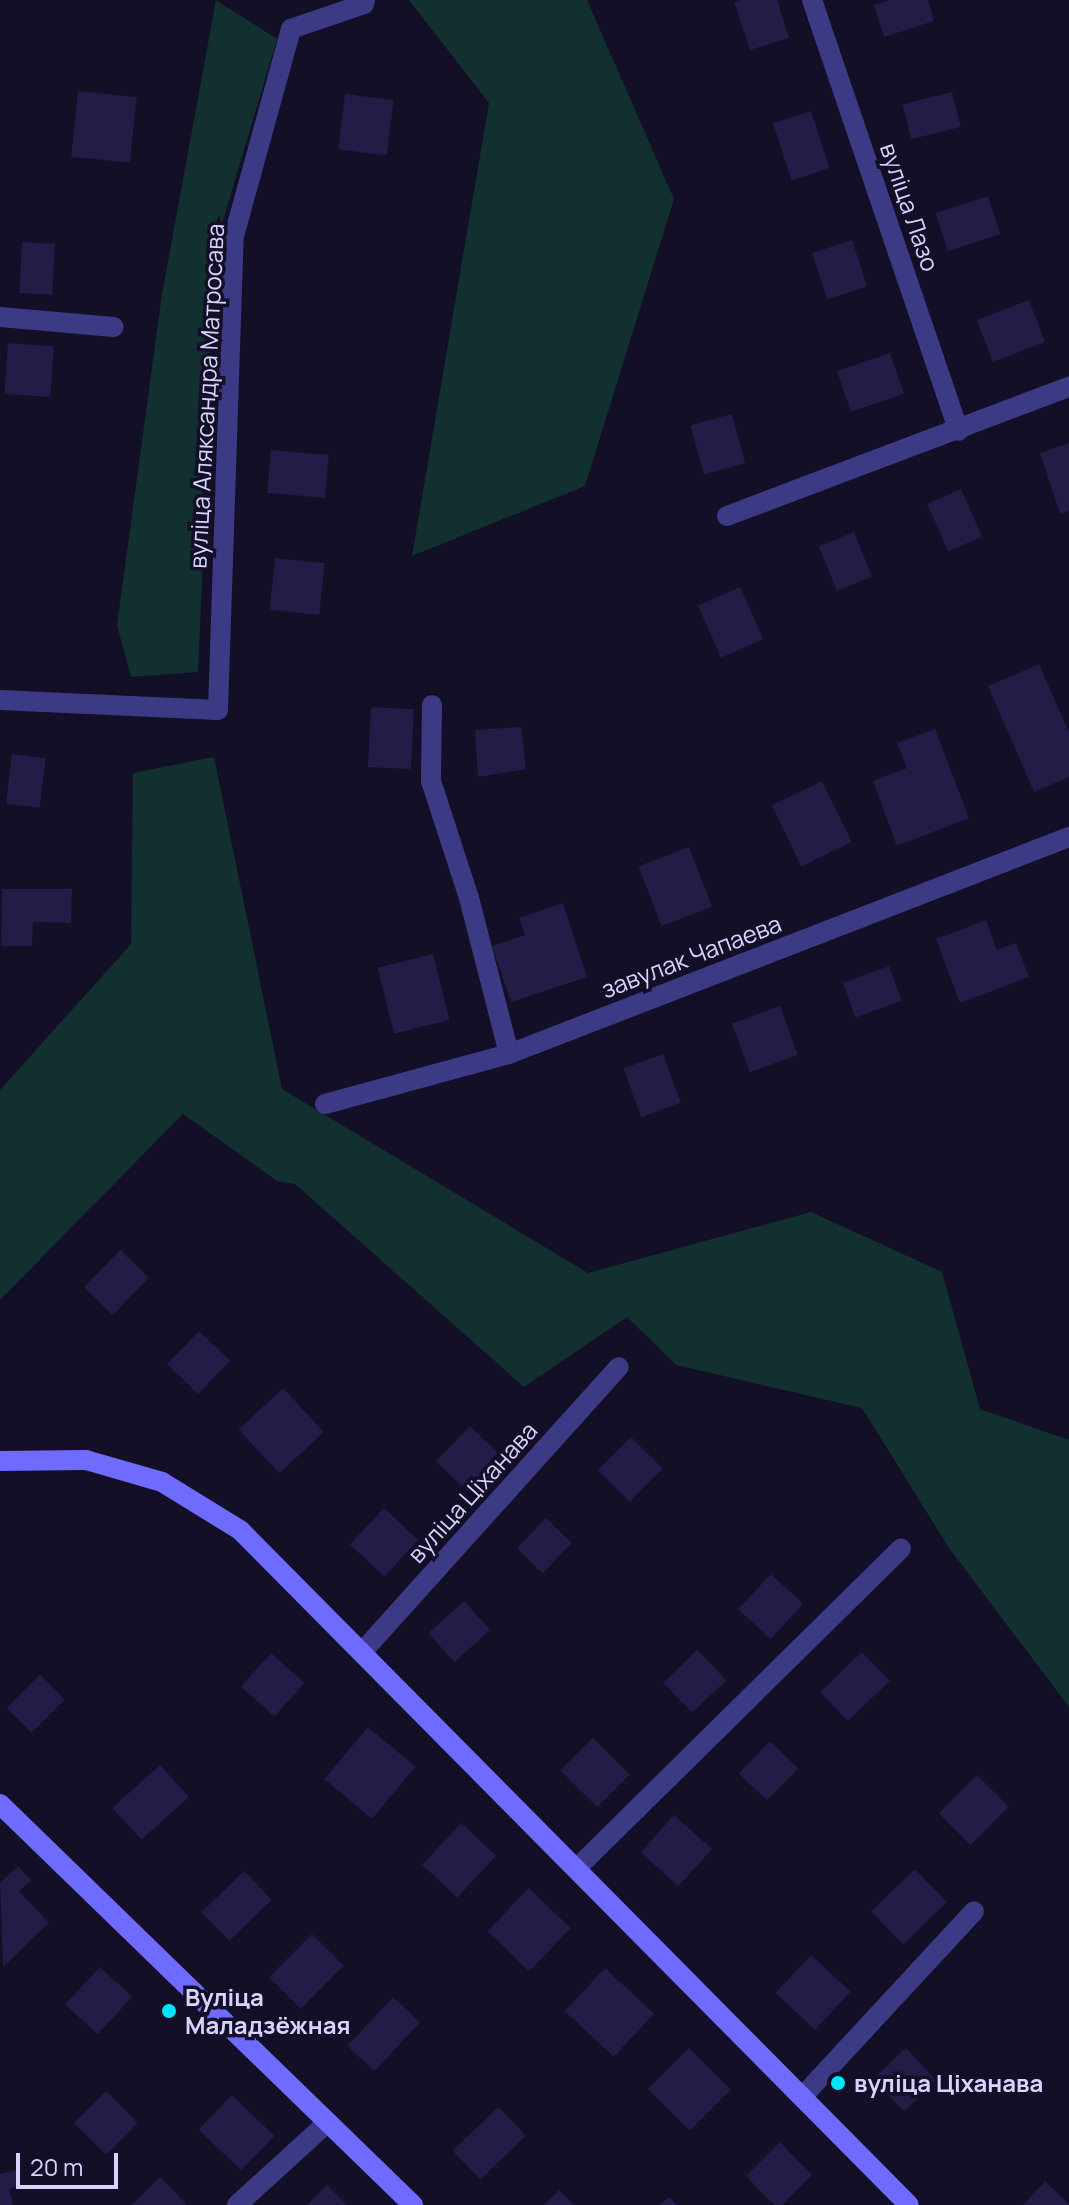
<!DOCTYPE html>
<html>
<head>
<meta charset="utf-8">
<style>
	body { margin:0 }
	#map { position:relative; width:1069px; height:2205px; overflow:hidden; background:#130f26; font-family:Manrope,sans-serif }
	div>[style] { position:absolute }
	.green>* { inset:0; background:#12302f }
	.building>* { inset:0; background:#241b47; transform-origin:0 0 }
	.lane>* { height:20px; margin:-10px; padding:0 10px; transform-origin:10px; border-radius:10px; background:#3d3a85 }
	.street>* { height:20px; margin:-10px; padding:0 10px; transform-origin:10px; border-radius:10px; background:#3d3a85 }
	.secondary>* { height:20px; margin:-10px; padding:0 10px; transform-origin:10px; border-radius:10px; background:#6f6bff }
	.dots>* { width:22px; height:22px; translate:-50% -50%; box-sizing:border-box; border:4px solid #130f26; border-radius:50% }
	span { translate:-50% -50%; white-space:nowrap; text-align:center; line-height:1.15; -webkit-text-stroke:7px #130f26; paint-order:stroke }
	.street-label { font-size:24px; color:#d9d4ff }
	.poi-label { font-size:24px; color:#d9d4ff; font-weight:700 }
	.left { translate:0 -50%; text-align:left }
	.scale { position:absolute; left:16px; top:2153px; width:102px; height:36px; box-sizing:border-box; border:4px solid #d9d4ff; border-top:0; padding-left:10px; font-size:24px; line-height:28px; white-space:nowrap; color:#d9d4ff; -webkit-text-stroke:6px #130f26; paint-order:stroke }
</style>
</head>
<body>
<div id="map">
	<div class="green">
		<i style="clip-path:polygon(216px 0,277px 39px,217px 241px,198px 672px,131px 677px,117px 625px,162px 294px)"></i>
		<i style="clip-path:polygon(409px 0,587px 0,674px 199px,585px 486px,412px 556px,489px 103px)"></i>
		<i style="clip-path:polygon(214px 757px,282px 1089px,588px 1273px,811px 1212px,942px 1272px,980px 1409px,1069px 1440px,1069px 1707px,949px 1548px,862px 1408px,676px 1365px,627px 1317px,524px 1387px,295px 1184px,277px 1181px,183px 1114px,0 1300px,0 1090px,131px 944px,133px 773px)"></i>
	</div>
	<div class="building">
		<i style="clip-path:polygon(740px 0,777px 0,789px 38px,750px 50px,734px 2px)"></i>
		<i style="clip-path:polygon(890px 0,928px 0,934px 21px,884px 37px,874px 5px)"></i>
		<i style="left:78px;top:91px;width:59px;height:66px;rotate:6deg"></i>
		<i style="left:952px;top:92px;width:36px;height:51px;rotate:76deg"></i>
		<i style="left:345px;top:94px;width:49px;height:56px;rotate:7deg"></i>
		<i style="left:811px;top:111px;width:60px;height:40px;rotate:72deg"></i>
		<i style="left:988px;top:196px;width:40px;height:55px;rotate:72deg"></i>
		<i style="left:852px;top:240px;width:49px;height:42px;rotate:72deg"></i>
		<i style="left:22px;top:242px;width:33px;height:51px;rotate:3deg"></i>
		<i style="left:1029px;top:300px;width:45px;height:56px;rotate:69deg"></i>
		<i style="left:8px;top:343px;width:46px;height:51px;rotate:4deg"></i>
		<i style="left:890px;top:353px;width:43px;height:56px;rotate:71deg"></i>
		<i style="left:732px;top:414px;width:51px;height:43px;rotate:75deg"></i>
		<i style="clip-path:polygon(1069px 443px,1069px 511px,1060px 514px,1040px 453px)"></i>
		<i style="left:271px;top:450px;width:58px;height:43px;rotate:5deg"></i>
		<i style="left:961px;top:489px;width:52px;height:37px;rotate:66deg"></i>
		<i style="left:854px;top:532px;width:48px;height:38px;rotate:68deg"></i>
		<i style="left:275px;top:558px;width:50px;height:52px;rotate:6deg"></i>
		<i style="left:740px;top:587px;width:57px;height:46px;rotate:66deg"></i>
		<i style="clip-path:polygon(1039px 664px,1069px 732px,1069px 777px,1034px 792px,988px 686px)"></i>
		<i style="left:371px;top:707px;width:43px;height:60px;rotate:3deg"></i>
		<i style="clip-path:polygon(521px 727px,526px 769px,478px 777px,475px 730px)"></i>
		<i style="clip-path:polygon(935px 729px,969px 818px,897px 846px,873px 781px,907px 768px,897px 743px)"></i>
		<i style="left:12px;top:754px;width:34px;height:50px;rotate:7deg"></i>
		<i style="left:822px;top:781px;width:68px;height:56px;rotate:64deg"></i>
		<i style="left:689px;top:847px;width:64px;height:54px;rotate:69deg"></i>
		<i style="clip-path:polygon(2px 889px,72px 889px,71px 923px,33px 922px,32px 946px,1px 946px)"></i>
		<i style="clip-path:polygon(563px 903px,587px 977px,511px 1002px,492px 946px,525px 935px,519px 918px)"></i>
		<i style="clip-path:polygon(986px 920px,997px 950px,1016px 943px,1029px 977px,960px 1003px,936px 939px)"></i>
		<i style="left:433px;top:954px;width:68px;height:57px;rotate:76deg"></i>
		<i style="left:889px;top:966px;width:37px;height:49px;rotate:70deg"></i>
		<i style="left:780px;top:1006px;width:52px;height:51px;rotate:70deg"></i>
		<i style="left:663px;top:1054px;width:52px;height:42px;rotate:70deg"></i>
		<i style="left:120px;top:1250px;width:40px;height:52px;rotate:44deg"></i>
		<i style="left:199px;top:1331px;width:43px;height:46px;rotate:44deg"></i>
		<i style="left:283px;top:1388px;width:60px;height:61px;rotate:47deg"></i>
		<i style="left:470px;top:1426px;width:45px;height:49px;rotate:44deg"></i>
		<i style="left:631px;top:1437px;width:45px;height:47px;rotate:45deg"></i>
		<i style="left:384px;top:1508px;width:47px;height:50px;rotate:43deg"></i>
		<i style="left:546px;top:1518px;width:36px;height:42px;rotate:44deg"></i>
		<i style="left:771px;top:1574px;width:44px;height:48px;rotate:43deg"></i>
		<i style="left:464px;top:1601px;width:39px;height:48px;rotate:48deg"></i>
		<i style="left:697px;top:1650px;width:42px;height:47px;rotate:46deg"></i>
		<i style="left:862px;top:1652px;width:40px;height:58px;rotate:46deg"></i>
		<i style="left:271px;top:1653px;width:45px;height:45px;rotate:42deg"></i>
		<i style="left:40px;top:1675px;width:35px;height:47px;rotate:45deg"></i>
		<i style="left:368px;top:1727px;width:62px;height:68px;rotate:40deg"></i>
		<i style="left:593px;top:1738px;width:52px;height:46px;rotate:45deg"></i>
		<i style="left:770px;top:1741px;width:39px;height:45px;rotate:44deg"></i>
		<i style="left:160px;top:1765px;width:43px;height:64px;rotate:48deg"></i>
		<i style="left:977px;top:1775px;width:45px;height:54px;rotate:45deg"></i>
		<i style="left:674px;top:1815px;width:51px;height:50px;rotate:42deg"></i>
		<i style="left:461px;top:1823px;width:48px;height:57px;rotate:43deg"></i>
		<i style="clip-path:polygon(18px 1866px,31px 1880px,19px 1891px,49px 1923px,3px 1967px,0 1883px)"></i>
		<i style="left:915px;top:1869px;width:46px;height:61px;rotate:46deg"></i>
		<i style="left:244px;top:1871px;width:40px;height:59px;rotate:46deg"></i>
		<i style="left:529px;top:1888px;width:58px;height:60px;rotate:44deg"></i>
		<i style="left:312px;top:1934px;width:45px;height:61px;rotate:45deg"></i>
		<i style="left:811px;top:1955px;width:54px;height:52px;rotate:43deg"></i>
		<i style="left:100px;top:1967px;width:44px;height:51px;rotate:43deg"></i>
		<i style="left:605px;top:1968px;width:67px;height:59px;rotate:43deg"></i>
		<i style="left:393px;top:1997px;width:37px;height:67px;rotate:43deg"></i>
		<i style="left:689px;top:2048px;width:59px;height:58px;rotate:45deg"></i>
		<i style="left:906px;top:2048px;width:45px;height:45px;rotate:47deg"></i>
		<i style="left:106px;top:2091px;width:45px;height:45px;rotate:45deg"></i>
		<i style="left:232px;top:2095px;width:59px;height:48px;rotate:44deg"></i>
		<i style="left:498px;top:2107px;width:40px;height:63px;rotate:46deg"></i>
		<i style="clip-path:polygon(780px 2142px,812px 2175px,782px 2205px,774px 2205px,746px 2176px)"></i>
		<i style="clip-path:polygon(16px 2170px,20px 2186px,9px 2189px,13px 2205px,0 2205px,0 2174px)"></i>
		<i style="clip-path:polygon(160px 2177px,187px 2205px,132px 2205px)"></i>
		<i style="clip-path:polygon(1045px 2181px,1069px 2204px,1069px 2205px,1023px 2205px)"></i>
		<i style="clip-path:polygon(327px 2185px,347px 2205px,307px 2205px)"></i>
		<i style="clip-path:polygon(559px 2190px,574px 2205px,544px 2205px)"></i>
		<i style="clip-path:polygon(669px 2197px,677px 2205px,660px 2205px)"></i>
	</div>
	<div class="lane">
		<i style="left:0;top:317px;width:114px;rotate:5deg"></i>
		<i style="left:432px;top:705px;width:76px;rotate:90.8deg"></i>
		<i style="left:431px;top:781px;width:123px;rotate:72deg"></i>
		<i style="left:469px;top:898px;width:161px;rotate:75.6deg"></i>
		<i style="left:237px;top:2205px;width:123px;rotate:-42.4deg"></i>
	</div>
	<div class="street">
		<i style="left:812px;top:0;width:455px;rotate:71.2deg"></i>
		<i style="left:727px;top:516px;width:366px;rotate:-20.7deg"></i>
		<i style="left:0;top:700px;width:218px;rotate:2.6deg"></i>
		<i style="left:218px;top:710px;width:474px;rotate:-88.1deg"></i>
		<i style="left:234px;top:236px;width:215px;rotate:-74.6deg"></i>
		<i style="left:291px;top:29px;width:77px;rotate:-18.9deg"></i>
		<i style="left:364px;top:4px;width:4px;rotate:-76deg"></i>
		<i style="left:325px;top:1104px;width:191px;rotate:-15.2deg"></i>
		<i style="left:509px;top:1054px;width:601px;rotate:-21.18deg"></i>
		<i style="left:363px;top:1651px;width:382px;rotate:-48deg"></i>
		<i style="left:577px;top:1868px;width:455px;rotate:-44.6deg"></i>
		<i style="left:802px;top:2097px;width:253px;rotate:-47.2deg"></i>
	</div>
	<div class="secondary">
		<i style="left:0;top:1461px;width:86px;rotate:-0.7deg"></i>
		<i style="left:86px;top:1460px;width:79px;rotate:16.1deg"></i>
		<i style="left:162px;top:1482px;width:92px;rotate:31.6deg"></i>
		<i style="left:240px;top:1530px;width:950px;rotate:45.26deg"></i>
		<i style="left:0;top:1804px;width:576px;rotate:44.16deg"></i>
	</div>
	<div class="dots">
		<i style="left:169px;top:2011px;background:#00e5ff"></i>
		<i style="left:838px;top:2083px;background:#00e5ff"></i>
	</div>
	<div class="street-label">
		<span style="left:910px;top:207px;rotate:71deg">вуліца Лазо</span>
		<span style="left:206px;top:396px;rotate:-87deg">вуліца Аляксандра Матросава</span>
		<span style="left:691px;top:956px;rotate:-21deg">завулак Чапаева</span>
		<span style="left:472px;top:1492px;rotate:-48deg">вуліца Ціханава</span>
	</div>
	<div class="poi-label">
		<span class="left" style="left:185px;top:2011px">Вуліца<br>Маладзёжная</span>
		<span class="left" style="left:854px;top:2083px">вуліца Ціханава</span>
	</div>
	<div class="scale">20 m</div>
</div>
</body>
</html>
